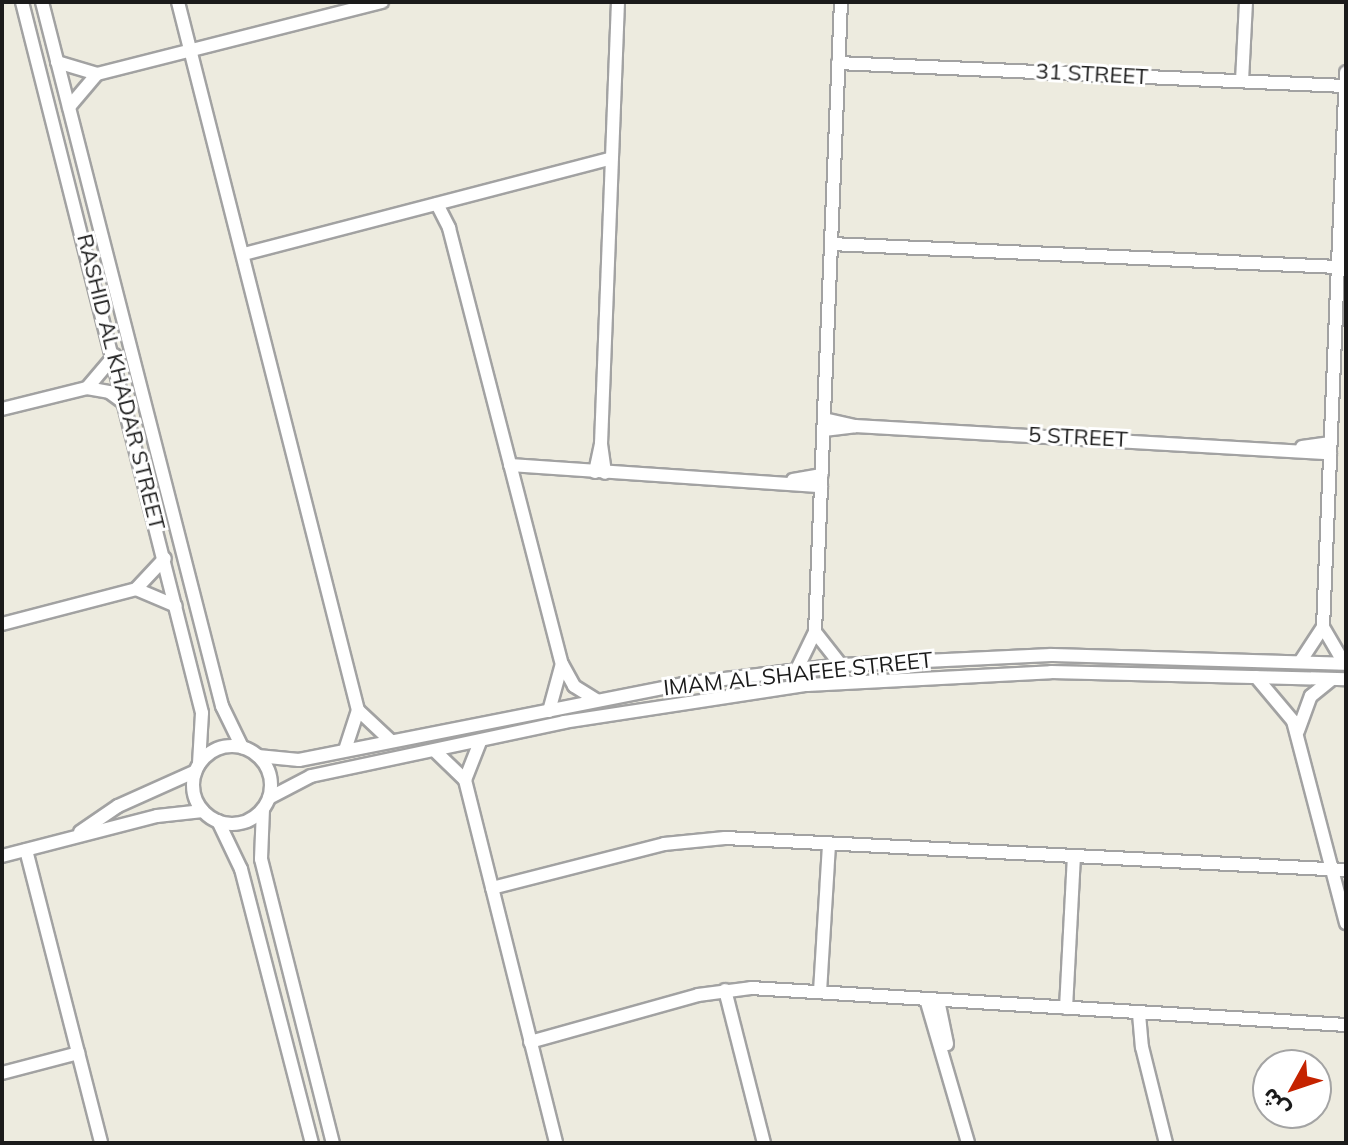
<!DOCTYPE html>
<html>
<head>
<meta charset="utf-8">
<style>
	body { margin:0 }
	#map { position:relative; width:1348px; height:1145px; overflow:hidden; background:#edebdf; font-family:Mulish,"Noto Sans Arabic",sans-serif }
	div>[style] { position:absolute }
	.roads { filter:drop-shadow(2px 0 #a2a2a2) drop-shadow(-2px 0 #a2a2a2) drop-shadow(0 2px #a2a2a2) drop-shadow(0 -2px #a2a2a2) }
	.minor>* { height:12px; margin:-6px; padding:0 6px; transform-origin:6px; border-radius:6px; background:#fff }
	.minor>.ring { margin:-6px; padding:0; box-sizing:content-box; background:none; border:12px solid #fff; border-radius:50% }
	span { translate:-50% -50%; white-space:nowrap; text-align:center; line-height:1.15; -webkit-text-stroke:6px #fff; paint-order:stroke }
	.street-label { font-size:22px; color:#1b1b1b }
	.frame { position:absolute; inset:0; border:4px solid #1b1b1b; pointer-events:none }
	.north { position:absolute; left:1252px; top:1049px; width:80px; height:80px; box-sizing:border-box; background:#fff; border:2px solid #a4a4a4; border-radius:50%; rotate:230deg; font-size:22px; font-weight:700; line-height:32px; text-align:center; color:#1b1b1b }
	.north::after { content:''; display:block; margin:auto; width:28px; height:36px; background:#c52300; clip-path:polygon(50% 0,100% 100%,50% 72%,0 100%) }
</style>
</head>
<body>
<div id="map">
	<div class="roads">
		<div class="minor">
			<i style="left:22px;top:2px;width:733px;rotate:75.79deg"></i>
			<i style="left:202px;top:713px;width:51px;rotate:93.4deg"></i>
			<i style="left:42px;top:2px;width:727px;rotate:75.66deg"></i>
			<i style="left:222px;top:706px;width:46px;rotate:64deg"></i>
			<i style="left:178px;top:2px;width:731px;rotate:75.74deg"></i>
			<i style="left:358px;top:710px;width:44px;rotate:43.2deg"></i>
			<i style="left:57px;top:62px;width:42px;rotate:16.7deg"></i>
			<i style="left:97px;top:74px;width:294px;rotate:-14.2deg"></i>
			<i style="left:838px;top:63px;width:508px;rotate:2.6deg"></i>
			<i style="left:1242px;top:81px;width:79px;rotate:-87.1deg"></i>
			<i style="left:69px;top:107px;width:43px;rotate:-49.7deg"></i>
			<i style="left:437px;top:204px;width:27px;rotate:63deg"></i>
			<i style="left:449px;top:228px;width:450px;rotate:75.5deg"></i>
			<i style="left:562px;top:664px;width:25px;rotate:61deg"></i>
			<i style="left:574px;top:686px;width:26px;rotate:32deg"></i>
			<i style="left:831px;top:244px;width:508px;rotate:2.6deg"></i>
			<i style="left:244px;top:254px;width:378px;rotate:-14.6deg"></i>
			<i style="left:87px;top:388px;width:43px;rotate:-49.7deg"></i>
			<i style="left:2px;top:409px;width:88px;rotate:-13.9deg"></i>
			<i style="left:87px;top:388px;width:22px;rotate:10deg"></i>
			<i style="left:109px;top:392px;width:22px;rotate:36deg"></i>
			<i style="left:824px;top:419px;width:32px;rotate:13deg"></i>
			<i style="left:855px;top:426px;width:476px;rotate:3.3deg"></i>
			<i style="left:824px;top:430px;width:31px;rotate:-7deg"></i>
			<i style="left:601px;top:444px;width:29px;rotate:82deg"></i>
			<i style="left:1302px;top:447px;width:29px;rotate:-8deg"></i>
			<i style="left:510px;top:465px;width:312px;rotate:3.9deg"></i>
			<i style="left:595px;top:472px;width:29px;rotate:-78deg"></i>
			<i style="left:601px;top:444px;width:442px;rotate:-87.8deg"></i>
			<i style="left:793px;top:480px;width:29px;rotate:-10deg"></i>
			<i style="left:136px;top:589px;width:43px;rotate:23deg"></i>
			<i style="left:2px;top:624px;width:138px;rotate:-14.6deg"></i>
			<i style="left:136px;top:589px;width:42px;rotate:-46.9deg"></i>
			<i style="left:815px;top:632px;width:42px;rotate:51.8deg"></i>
			<i style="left:1300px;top:662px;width:42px;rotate:-56.7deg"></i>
			<i style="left:1344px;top:663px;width:42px;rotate:-120.3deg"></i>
			<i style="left:1323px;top:627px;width:555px;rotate:-87.63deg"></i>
			<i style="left:797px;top:669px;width:41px;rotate:-64.1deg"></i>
			<i style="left:815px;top:632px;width:631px;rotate:-87.64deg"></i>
			<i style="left:1256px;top:677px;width:57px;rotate:49.9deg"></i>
			<i style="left:1293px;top:721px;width:209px;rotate:75.3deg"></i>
			<i style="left:549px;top:711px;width:46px;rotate:-74.7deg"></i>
			<i style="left:1298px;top:731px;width:37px;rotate:-70deg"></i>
			<i style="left:1311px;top:696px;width:27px;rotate:-39deg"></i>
			<i class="ring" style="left:193px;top:746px;width:66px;height:66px"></i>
			<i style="left:345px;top:750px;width:42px;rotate:-72deg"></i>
			<i style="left:435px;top:751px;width:42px;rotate:44deg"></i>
			<i style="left:465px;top:780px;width:374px;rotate:75.9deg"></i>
			<i style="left:258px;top:756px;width:41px;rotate:5.6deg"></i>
			<i style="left:299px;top:760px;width:391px;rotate:-11.2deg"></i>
			<i style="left:683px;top:684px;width:159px;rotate:-6.9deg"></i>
			<i style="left:841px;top:665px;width:210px;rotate:-2.7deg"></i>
			<i style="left:1051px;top:655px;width:295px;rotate:1.7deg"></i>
			<i style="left:465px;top:780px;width:41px;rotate:-68.5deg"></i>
			<i style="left:269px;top:798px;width:47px;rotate:-27.6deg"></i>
			<i style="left:311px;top:776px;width:259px;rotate:-12deg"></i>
			<i style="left:564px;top:722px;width:246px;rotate:-8.7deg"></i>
			<i style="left:807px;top:685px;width:244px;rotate:-3deg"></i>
			<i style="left:1051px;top:672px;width:295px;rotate:1.4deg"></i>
			<i style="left:263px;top:809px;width:50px;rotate:92.3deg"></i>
			<i style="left:261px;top:859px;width:293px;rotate:75.8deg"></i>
			<i style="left:218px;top:821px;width:53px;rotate:64.4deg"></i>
			<i style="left:241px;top:869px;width:283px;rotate:75.5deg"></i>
			<i style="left:80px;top:832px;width:46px;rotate:-34.4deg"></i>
			<i style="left:118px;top:806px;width:85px;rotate:-24.2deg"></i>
			<i style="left:26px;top:850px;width:302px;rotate:75.6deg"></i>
			<i style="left:2px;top:856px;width:160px;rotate:-14.5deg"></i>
			<i style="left:157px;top:816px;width:46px;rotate:-6.2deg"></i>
			<i style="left:492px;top:888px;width:178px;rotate:-14.3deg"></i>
			<i style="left:664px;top:844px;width:61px;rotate:-5.6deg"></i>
			<i style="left:725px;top:838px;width:622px;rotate:2.95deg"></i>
			<i style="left:725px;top:990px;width:158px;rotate:75.7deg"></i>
			<i style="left:820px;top:992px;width:147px;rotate:-86.5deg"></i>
			<i style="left:926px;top:999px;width:150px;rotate:73.7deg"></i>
			<i style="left:938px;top:1000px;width:45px;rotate:78.4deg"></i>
			<i style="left:1066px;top:1008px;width:151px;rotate:-87deg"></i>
			<i style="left:1139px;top:1014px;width:33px;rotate:85deg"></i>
			<i style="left:1142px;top:1047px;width:99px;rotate:76deg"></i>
			<i style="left:530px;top:1042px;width:174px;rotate:-15.6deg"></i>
			<i style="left:698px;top:995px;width:53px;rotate:-7.5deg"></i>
			<i style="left:751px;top:988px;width:596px;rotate:3.56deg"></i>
			<i style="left:2px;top:1073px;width:79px;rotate:-14.7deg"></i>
		</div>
	</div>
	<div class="street-label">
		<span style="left:1092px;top:74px;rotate:3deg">31 STREET</span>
		<span style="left:121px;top:382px;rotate:76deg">RASHID AL KHADAR STREET</span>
		<span style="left:1078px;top:437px;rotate:3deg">5 STREET</span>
		<span style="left:798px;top:674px;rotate:-6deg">IMAM AL SHAFEE STREET</span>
	</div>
	<div class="frame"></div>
	<div class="north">ش</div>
</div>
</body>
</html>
